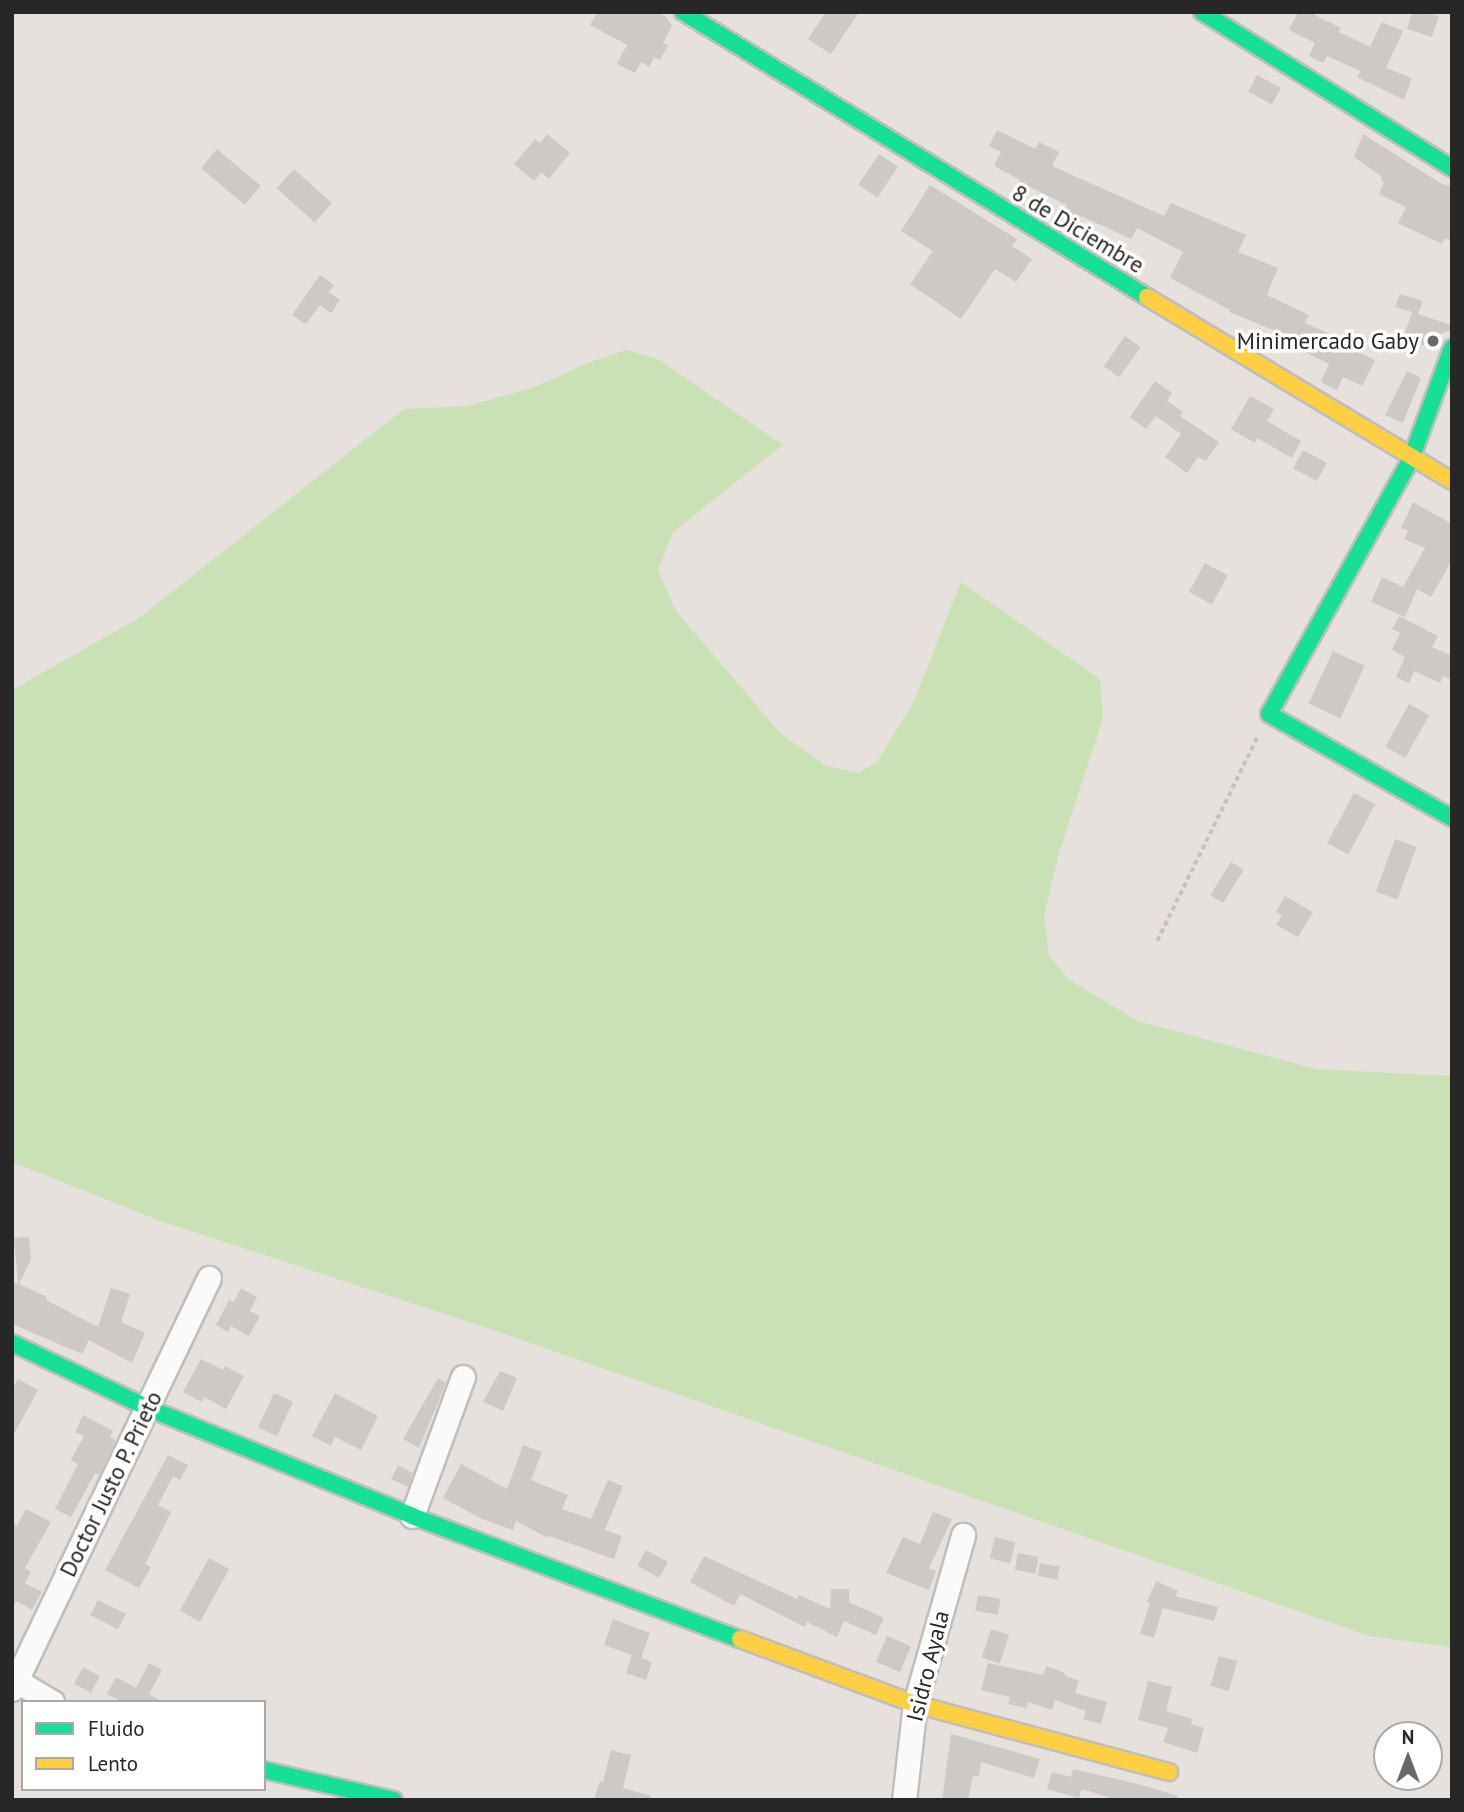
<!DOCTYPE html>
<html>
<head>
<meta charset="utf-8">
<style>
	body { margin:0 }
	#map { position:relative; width:1464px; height:1812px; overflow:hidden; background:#e6e1dc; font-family:"PT Sans",sans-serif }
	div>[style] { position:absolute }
	.green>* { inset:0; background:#c9e1b4 }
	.building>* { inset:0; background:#cdc9c6; transform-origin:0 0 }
	.path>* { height:3.5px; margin-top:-1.75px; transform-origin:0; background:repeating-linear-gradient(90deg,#c2c2c1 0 5px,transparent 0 8.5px) }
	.roads { filter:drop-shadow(2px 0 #bfbdbe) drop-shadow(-2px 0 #bfbdbe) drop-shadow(0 2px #bfbdbe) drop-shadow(0 -2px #bfbdbe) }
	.street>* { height:23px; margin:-11.5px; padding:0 11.5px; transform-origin:11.5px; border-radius:11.5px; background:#fbfafa }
	.fast>* { height:16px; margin:-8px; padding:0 8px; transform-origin:8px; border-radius:8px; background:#16e098 }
	.slow>* { height:16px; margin:-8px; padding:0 8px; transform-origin:8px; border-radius:8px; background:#ffcf43 }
	.dots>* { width:19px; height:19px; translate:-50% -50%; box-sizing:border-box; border:4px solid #fff; border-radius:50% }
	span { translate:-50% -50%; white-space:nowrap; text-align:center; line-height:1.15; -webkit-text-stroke:7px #fff; paint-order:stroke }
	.street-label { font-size:23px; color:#272727 }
	.poi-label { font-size:23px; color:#272727 }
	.right { translate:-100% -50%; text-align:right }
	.frame { position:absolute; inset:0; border:14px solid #272727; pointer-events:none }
	.legend { position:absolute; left:21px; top:1700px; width:245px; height:91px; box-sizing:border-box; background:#fff; border:2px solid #a9a9a9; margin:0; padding:9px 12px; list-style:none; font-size:21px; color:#272727 }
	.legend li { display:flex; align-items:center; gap:14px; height:35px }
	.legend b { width:35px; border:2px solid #a9a9a9 }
	.north { position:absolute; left:1373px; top:1721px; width:70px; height:70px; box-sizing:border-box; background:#fff; border:2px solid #a9a9a9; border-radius:50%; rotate:0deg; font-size:19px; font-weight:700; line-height:28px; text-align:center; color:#272727 }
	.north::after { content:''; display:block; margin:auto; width:24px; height:32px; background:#6a6866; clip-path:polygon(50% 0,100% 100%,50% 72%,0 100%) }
</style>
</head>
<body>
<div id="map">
	<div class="green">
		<i style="clip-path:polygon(626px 350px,658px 359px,783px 445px,673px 532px,658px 570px,676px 611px,781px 734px,825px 765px,858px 773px,877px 762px,914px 701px,961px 582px,1100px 679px,1103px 718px,1059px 853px,1044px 916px,1049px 955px,1069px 980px,1138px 1021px,1315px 1069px,1452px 1076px,1452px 1647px,1369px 1636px,499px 1332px,158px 1220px,12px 1162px,12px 690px,139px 618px,404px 409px,468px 406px,535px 387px,590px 362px)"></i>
	</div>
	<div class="building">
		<i style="clip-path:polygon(597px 12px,657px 12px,666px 17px,672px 26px,663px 43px,668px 45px,660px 60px,654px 57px,649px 67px,641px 62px,635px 73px,617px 64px,627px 45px,590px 25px)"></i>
		<i style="clip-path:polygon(826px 12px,859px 12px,831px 54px,808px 39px)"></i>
		<i style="clip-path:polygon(1298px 12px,1309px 12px,1341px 28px,1339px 32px,1370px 47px,1382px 22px,1403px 31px,1386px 68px,1412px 78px,1404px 100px,1357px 77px,1360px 71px,1327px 56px,1323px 63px,1309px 56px,1315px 43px,1289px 30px)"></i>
		<i style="clip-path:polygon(1412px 12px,1439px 16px,1432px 37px,1407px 29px)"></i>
		<i style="left:1257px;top:75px;width:27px;height:19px;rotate:28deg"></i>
		<i style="clip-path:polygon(997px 130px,1035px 149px,1039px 142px,1059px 152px,1052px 166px,1164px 216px,1171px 203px,1246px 235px,1238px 252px,1278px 268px,1267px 295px,1309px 315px,1305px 323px,1358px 347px,1356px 351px,1375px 360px,1362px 386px,1343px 377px,1337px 390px,1321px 382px,1329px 364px,1276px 337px,1278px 332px,1229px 312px,1230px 310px,1170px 278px,1183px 252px,1137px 228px,1131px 239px,1081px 216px,1077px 227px,1060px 220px,1067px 205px,1019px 182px,1020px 180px,994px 166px,1001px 152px,989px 146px)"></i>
		<i style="clip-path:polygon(547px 134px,570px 153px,549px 179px,541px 172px,534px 181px,514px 164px,535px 139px,540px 143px)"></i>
		<i style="clip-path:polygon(1363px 134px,1442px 184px,1452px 186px,1452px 241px,1445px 238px,1442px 244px,1398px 223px,1406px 207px,1379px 194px,1384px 182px,1381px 180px,1382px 177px,1354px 157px)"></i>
		<i style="left:217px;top:149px;width:57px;height:25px;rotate:40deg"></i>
		<i style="left:879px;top:154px;width:23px;height:37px;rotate:34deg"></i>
		<i style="left:294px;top:169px;width:51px;height:26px;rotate:42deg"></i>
		<i style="clip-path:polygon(930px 185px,1017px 239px,1012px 246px,1032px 259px,1016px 282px,995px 269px,961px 319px,910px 284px,933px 251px,901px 231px)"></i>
		<i style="clip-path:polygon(320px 275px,334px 285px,329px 292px,340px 300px,331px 313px,320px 305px,306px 324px,292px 315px)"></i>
		<i style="clip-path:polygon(1400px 294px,1423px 301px,1418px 314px,1451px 325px,1450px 330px,1440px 334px,1432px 348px,1403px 339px,1412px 312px,1395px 307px)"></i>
		<i style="left:1125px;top:336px;width:19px;height:37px;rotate:35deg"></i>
		<i style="clip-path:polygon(1407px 371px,1421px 378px,1403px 423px,1385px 415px)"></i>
		<i style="clip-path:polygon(1155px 381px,1172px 393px,1167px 401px,1183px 412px,1180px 416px,1219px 442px,1206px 461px,1198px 457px,1187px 473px,1165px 457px,1181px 434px,1156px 416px,1146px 429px,1130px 417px)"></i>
		<i style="clip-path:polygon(1250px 396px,1274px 409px,1267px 421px,1301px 441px,1292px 458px,1257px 438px,1255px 443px,1231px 429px)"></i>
		<i style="left:1303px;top:450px;width:27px;height:21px;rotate:28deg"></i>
		<i style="clip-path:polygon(1413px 502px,1452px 524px,1452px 560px,1431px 597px,1417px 589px,1405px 617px,1371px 602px,1382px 577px,1403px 587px,1425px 548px,1404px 539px,1408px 531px,1401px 528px)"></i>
		<i style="left:1205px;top:563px;width:26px;height:33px;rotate:29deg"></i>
		<i style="clip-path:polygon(1399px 616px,1438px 636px,1432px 647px,1452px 656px,1452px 680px,1443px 676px,1440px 683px,1414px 671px,1409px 683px,1396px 677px,1405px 657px,1392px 650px,1400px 633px,1392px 629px)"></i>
		<i style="left:1333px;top:651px;width:35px;height:58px;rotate:25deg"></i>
		<i style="left:1409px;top:704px;width:23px;height:49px;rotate:29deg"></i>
		<i style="left:1354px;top:793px;width:24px;height:57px;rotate:28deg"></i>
		<i style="left:1395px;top:839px;width:23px;height:56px;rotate:20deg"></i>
		<i style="left:1231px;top:862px;width:15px;height:39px;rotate:32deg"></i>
		<i style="clip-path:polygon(1285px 896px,1313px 912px,1298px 937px,1276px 925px,1282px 915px,1276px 912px)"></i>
		<i style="clip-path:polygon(29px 1237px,31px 1259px,19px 1284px,47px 1297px,46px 1300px,98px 1327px,111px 1288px,130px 1294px,121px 1322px,145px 1333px,132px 1363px,89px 1340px,82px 1354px,12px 1324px,12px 1281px,18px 1284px,14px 1238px)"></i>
		<i style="clip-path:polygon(241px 1288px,257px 1297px,250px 1311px,260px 1316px,249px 1336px,231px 1326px,228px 1332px,216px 1325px,229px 1300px,234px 1302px)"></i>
		<i style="clip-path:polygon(201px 1359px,223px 1370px,225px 1366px,244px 1376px,226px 1409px,204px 1397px,202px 1402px,183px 1392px)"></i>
		<i style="clip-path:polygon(500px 1371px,517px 1378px,503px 1411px,483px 1402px)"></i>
		<i style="clip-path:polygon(438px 1378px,446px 1383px,419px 1448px,403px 1439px)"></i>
		<i style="clip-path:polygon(18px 1379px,38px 1390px,12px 1438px,12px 1389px)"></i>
		<i style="left:274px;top:1393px;width:21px;height:38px;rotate:25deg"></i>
		<i style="clip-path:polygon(335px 1393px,378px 1416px,361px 1450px,335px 1437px,331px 1446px,312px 1436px)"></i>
		<i style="clip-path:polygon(83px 1415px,113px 1431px,110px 1437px,116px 1440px,99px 1475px,95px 1473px,71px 1517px,55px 1509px,78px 1464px,71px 1460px,84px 1436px,75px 1432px)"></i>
		<i style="clip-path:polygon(523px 1445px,542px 1452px,531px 1480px,568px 1495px,562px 1509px,591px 1519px,608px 1480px,623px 1486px,605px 1530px,622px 1536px,614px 1559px,549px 1536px,548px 1538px,516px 1521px,513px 1530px,482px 1519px,443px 1498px,461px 1464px,507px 1489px)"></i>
		<i style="clip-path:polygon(168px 1455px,188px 1465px,180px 1480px,173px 1476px,158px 1505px,171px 1512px,145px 1564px,151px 1567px,139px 1588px,105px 1570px)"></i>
		<i style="clip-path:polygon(398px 1465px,413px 1473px,408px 1487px,391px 1479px)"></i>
		<i style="clip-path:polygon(26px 1509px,51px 1522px,25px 1568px,31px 1572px,25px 1583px,42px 1592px,32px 1610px,16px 1601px,12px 1608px,12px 1523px,17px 1526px)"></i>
		<i style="clip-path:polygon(933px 1512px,952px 1519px,929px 1568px,936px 1571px,929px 1590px,886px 1573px,903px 1537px,920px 1544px)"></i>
		<i style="left:995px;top:1537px;width:21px;height:22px;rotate:14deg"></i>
		<i style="left:646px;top:1550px;width:25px;height:18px;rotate:29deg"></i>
		<i style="left:1018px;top:1553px;width:21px;height:17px;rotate:11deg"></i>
		<i style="clip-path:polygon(704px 1556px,797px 1599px,799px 1595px,830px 1609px,831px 1589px,849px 1589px,849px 1602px,884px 1618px,876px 1635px,844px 1621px,837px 1637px,807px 1622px,805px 1627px,740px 1594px,734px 1606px,690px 1582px)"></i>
		<i style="left:209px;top:1558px;width:23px;height:60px;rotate:29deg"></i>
		<i style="left:1040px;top:1563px;width:20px;height:13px;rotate:11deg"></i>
		<i style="clip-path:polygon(1156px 1581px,1178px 1591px,1175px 1596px,1218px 1607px,1214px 1621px,1163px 1608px,1154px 1638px,1140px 1634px,1150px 1603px,1147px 1602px)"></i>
		<i style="left:978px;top:1595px;width:23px;height:16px;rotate:10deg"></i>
		<i style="left:98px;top:1600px;width:31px;height:17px;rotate:27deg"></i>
		<i style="clip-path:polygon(613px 1619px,650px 1633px,641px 1658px,652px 1662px,646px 1680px,626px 1673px,632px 1655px,604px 1645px)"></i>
		<i style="left:991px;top:1629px;width:19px;height:30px;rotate:18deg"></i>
		<i style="left:887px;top:1636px;width:26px;height:28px;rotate:23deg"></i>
		<i style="left:1219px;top:1656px;width:19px;height:31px;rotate:16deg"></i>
		<i style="clip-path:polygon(149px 1663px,162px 1670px,149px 1694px,163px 1702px,122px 1702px,107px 1694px,116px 1677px,136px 1688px)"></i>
		<i style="clip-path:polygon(988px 1663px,1043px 1675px,1046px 1666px,1065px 1673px,1064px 1675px,1079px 1681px,1075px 1693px,1107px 1702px,1101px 1724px,1083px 1719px,1086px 1711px,1055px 1700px,1052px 1710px,1028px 1702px,1027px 1708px,1008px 1704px,1010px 1697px,981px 1690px)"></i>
		<i style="left:83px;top:1667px;width:19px;height:19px;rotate:28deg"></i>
		<i style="clip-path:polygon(1148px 1681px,1172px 1687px,1166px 1711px,1192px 1719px,1191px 1724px,1204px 1728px,1197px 1753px,1163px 1742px,1168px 1728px,1138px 1720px)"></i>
		<i style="clip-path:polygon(951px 1734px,1040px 1759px,1034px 1778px,981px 1762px,979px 1776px,973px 1776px,968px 1800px,942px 1800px)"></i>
		<i style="clip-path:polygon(611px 1750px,631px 1755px,623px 1788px,651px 1796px,650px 1800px,594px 1800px,600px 1781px,603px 1782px)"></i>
		<i style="clip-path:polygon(1073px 1769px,1138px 1784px,1178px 1796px,1177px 1800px,1117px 1800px,1082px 1789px,1079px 1798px,1047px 1789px,1052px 1772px,1071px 1777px)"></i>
	</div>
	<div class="path">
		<i style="left:1157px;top:941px;width:229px;rotate:-63.8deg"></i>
	</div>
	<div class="roads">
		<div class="street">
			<i style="left:412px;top:1516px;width:148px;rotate:-69.9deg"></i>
			<i style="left:12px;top:1678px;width:47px;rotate:31deg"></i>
			<i style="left:12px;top:1689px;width:456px;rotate:-64.4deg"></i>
			<i style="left:904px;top:1800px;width:97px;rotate:-83.5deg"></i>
			<i style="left:915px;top:1704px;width:176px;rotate:-74.1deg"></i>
		</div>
		<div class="fast">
			<i style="left:683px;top:12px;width:545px;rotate:31.56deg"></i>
			<i style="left:1202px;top:12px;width:295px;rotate:32deg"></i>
			<i style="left:1452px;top:348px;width:118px;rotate:110.3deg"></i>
			<i style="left:1411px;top:459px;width:292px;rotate:119.1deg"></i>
			<i style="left:1269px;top:714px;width:210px;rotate:29.6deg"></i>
			<i style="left:12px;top:1343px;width:151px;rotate:25.5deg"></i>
			<i style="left:148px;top:1408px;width:285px;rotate:22.2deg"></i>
			<i style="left:412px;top:1516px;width:350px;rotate:20.6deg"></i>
			<i style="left:264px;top:1770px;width:133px;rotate:13deg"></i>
		</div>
		<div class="slow">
			<i style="left:1147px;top:297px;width:356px;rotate:31.1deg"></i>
			<i style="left:740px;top:1639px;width:187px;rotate:20.4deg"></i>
			<i style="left:915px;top:1704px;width:263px;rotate:15deg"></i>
		</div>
	</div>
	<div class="dots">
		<i style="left:1433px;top:341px;background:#6a6866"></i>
	</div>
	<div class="street-label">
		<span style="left:1078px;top:229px;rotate:31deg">8 de Diciembre</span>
		<span style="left:111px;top:1484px;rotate:-64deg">Doctor Justo P. Prieto</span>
		<span style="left:928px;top:1666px;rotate:-76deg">Isidro Ayala</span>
	</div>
	<div class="poi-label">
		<span class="right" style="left:1419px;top:341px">Minimercado Gaby</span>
	</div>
	<div class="frame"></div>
	<ul class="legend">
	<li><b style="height:9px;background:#16e098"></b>Fluido</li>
	<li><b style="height:9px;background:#ffcf43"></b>Lento</li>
	</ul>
	<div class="north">N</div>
</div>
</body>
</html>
